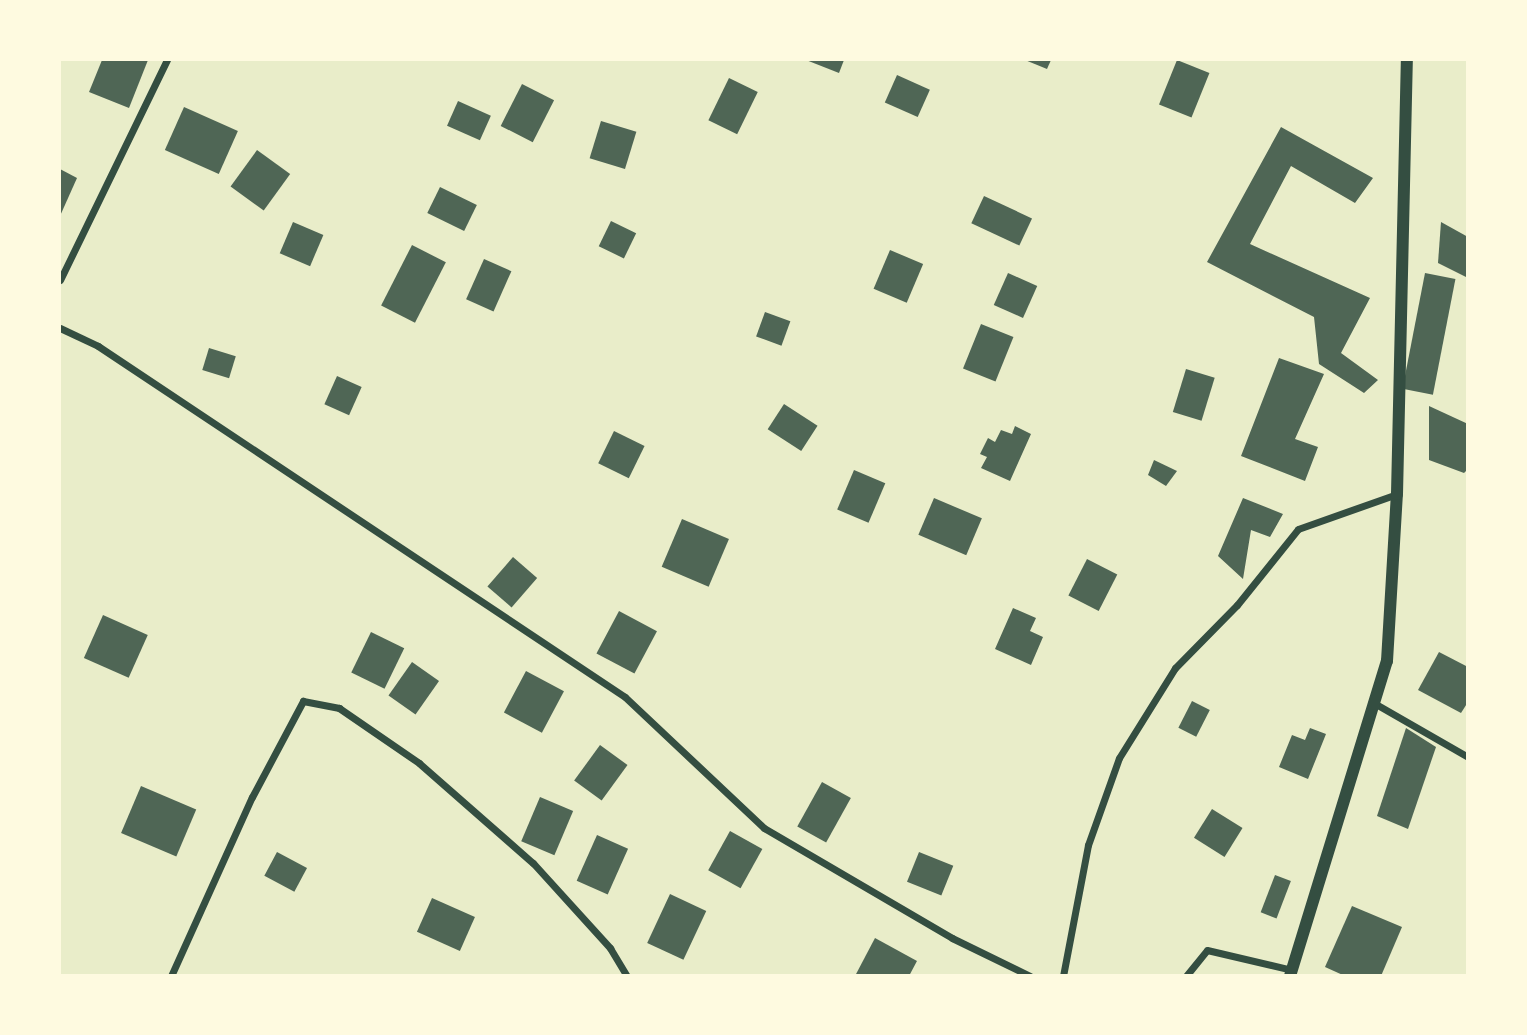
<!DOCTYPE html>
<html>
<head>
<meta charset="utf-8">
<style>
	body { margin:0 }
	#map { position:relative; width:1527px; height:1035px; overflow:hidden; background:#e9edc9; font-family:Inter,sans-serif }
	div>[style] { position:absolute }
	.building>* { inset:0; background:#4f6655; transform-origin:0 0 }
	.minor>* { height:7px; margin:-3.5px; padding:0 3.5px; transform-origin:3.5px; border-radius:3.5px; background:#344e41 }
	.tertiary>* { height:12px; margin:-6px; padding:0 6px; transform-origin:6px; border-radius:6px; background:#344e41 }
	span { translate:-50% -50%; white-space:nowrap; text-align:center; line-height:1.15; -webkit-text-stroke:5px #fefae0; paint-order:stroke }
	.frame { position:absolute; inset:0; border:61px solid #fefae0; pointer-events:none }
</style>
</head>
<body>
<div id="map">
	<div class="building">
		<i style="clip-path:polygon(102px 60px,148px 60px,129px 108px,89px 92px)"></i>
		<i style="clip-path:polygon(806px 60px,844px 60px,839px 73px)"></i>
		<i style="clip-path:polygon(1025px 60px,1051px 60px,1047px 69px)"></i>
		<i style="left:1177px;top:60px;width:35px;height:48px;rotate:22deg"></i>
		<i style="left:897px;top:75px;width:36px;height:30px;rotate:24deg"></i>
		<i style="left:729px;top:78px;width:32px;height:47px;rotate:26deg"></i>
		<i style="left:522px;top:84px;width:36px;height:47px;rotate:27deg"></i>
		<i style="left:458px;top:101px;width:36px;height:27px;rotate:24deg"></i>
		<i style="left:184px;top:107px;width:59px;height:47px;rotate:24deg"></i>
		<i style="left:601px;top:121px;width:37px;height:39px;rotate:17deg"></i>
		<i style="clip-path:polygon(1281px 127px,1373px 178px,1355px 203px,1291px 166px,1250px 244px,1370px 298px,1341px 353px,1378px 380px,1364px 393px,1319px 364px,1314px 317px,1207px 262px)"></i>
		<i style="left:257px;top:150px;width:41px;height:45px;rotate:36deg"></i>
		<i style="clip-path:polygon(60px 169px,77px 178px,60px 216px)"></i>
		<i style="left:440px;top:187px;width:41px;height:29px;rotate:26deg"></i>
		<i style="left:984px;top:196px;width:53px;height:30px;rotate:25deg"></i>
		<i style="left:611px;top:221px;width:28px;height:28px;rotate:26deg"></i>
		<i style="left:293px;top:222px;width:33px;height:34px;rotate:23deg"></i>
		<i style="clip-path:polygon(1441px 222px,1468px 237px,1468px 278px,1438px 263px)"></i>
		<i style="left:412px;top:245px;width:38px;height:68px;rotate:27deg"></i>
		<i style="left:890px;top:250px;width:36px;height:42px;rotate:23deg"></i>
		<i style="left:484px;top:259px;width:30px;height:44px;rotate:24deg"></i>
		<i style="left:1008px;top:273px;width:32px;height:35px;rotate:24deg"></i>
		<i style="left:1425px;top:273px;width:31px;height:118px;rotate:11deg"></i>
		<i style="left:765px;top:312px;width:27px;height:26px;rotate:20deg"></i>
		<i style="left:981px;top:324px;width:35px;height:48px;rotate:22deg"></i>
		<i style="left:209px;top:348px;width:28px;height:23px;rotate:17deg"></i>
		<i style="clip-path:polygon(1279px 358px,1324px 374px,1295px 439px,1318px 447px,1305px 481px,1241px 456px)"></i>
		<i style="left:1186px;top:369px;width:30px;height:45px;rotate:17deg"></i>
		<i style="left:337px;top:376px;width:27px;height:31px;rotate:24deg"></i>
		<i style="left:784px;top:404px;width:40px;height:30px;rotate:33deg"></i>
		<i style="clip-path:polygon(1429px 406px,1468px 424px,1468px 469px,1464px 473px,1429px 460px)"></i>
		<i style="clip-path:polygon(1015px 426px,1031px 434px,1010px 481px,981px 468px,987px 457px,980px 454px,988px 438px,995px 442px,1001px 430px,1012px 434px)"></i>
		<i style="left:614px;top:431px;width:34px;height:36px;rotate:26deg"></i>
		<i style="clip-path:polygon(1154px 460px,1177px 471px,1166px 486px,1148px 475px)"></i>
		<i style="left:854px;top:470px;width:34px;height:43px;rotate:23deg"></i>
		<i style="left:934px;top:498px;width:52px;height:40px;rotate:23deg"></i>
		<i style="clip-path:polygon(1243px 498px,1283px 514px,1270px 537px,1251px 530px,1243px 579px,1218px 556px)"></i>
		<i style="left:682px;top:519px;width:51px;height:52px;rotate:23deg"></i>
		<i style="left:513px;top:557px;width:32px;height:39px;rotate:41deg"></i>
		<i style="left:1087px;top:559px;width:34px;height:41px;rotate:27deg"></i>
		<i style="clip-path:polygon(1013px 608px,1036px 618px,1030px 631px,1043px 637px,1031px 665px,995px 649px)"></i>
		<i style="left:619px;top:611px;width:43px;height:48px;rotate:28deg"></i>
		<i style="left:103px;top:615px;width:49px;height:47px;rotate:24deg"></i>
		<i style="left:371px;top:632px;width:37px;height:45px;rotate:26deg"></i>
		<i style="clip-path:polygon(1439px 652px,1468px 667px,1468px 702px,1461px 713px,1418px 690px)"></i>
		<i style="left:412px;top:662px;width:33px;height:41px;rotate:35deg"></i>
		<i style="left:526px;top:671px;width:43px;height:47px;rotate:28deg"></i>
		<i style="left:1192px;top:701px;width:20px;height:30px;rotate:27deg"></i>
		<i style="clip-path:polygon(1310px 728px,1326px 734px,1308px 779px,1279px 767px,1292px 735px,1305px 740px)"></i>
		<i style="clip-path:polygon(1406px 728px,1436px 747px,1408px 829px,1377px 816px)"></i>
		<i style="left:600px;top:745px;width:34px;height:44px;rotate:36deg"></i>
		<i style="left:822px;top:782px;width:33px;height:51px;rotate:29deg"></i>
		<i style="left:141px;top:786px;width:60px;height:51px;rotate:23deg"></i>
		<i style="left:540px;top:797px;width:36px;height:48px;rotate:23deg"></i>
		<i style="left:1212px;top:809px;width:36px;height:34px;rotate:32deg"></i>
		<i style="left:730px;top:831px;width:37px;height:45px;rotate:29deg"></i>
		<i style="left:597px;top:835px;width:34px;height:50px;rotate:24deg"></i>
		<i style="left:277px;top:852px;width:34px;height:27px;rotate:28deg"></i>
		<i style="left:919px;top:852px;width:37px;height:32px;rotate:22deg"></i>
		<i style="left:1275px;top:875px;width:17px;height:40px;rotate:21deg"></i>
		<i style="left:670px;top:894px;width:40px;height:54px;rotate:25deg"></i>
		<i style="left:432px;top:898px;width:47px;height:37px;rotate:24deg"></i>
		<i style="clip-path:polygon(1352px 906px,1402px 927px,1381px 976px,1345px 976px,1325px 967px)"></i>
		<i style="clip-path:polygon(875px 938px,917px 961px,909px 976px,855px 976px)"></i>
	</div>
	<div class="minor">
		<i style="left:60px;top:280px;width:245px;rotate:-64.1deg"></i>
		<i style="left:60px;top:328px;width:42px;rotate:25.3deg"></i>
		<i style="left:98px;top:346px;width:633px;rotate:33.66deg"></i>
		<i style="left:625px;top:697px;width:191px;rotate:43.3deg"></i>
		<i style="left:764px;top:828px;width:218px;rotate:30.3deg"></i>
		<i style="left:952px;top:938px;width:87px;rotate:26deg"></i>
		<i style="left:1374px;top:703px;width:108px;rotate:29.9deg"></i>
		<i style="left:171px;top:976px;width:196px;rotate:-65.7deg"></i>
		<i style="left:252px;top:797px;width:109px;rotate:-62deg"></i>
		<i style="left:303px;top:701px;width:37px;rotate:11deg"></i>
		<i style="left:339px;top:708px;width:97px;rotate:34.5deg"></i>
		<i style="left:419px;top:763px;width:152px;rotate:41.3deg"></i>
		<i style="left:533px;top:863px;width:115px;rotate:47.8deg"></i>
		<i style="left:610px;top:948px;width:33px;rotate:59deg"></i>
		<i style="left:1063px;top:976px;width:133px;rotate:-79.2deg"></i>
		<i style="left:1088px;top:845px;width:92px;rotate:-70.4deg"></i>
		<i style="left:1119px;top:758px;width:106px;rotate:-58.1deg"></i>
		<i style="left:1175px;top:668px;width:88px;rotate:-45.5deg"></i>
		<i style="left:1237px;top:605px;width:97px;rotate:-51.2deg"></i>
		<i style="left:1298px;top:529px;width:105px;rotate:-19.5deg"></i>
		<i style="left:1186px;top:976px;width:33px;rotate:-51deg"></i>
		<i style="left:1207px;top:950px;width:87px;rotate:13.2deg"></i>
	</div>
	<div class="tertiary">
		<i style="left:1290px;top:976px;width:330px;rotate:-72.9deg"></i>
		<i style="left:1387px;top:661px;width:167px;rotate:-86.6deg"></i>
		<i style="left:1397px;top:494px;width:434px;rotate:-88.7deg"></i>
	</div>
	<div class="frame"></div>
</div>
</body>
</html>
